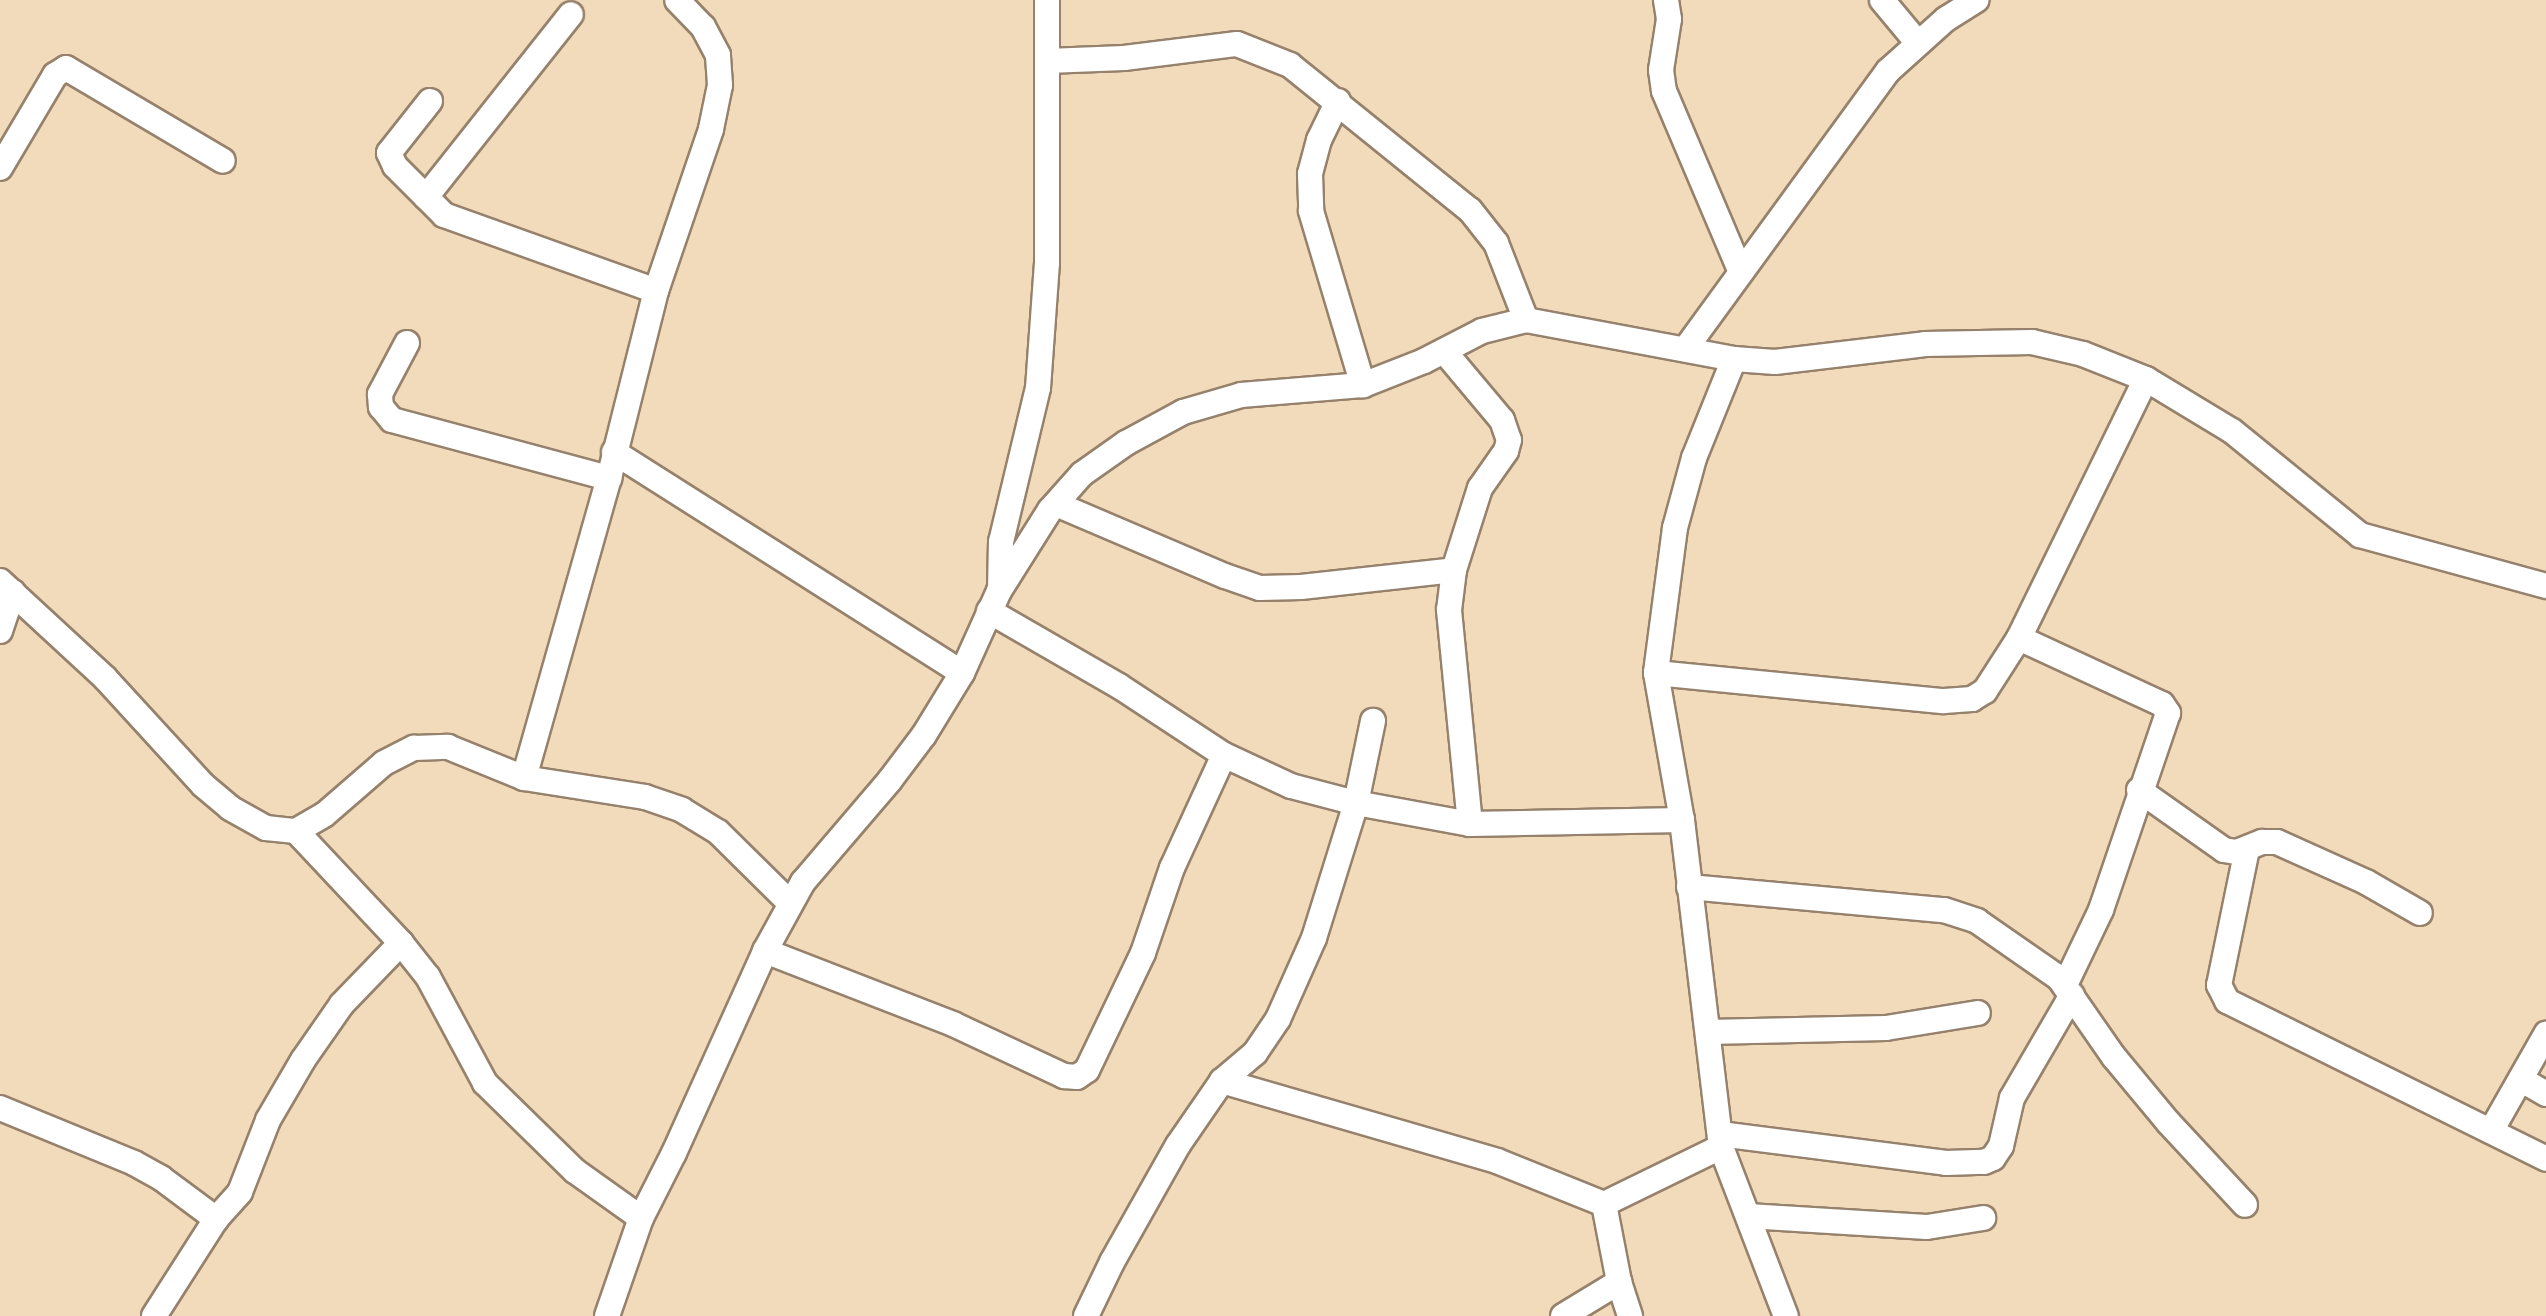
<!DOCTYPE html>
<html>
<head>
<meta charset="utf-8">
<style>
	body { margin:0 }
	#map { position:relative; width:2546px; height:1316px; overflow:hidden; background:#f2dbbb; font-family:"Indie Flower",sans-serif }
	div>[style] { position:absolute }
	.roads { filter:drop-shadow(2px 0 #96826c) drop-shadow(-2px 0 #96826c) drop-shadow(0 2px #96826c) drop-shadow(0 -2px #96826c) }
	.minor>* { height:24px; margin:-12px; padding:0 12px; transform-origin:12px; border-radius:12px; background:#fff }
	span { translate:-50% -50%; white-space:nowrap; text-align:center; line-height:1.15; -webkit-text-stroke:6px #f6f6f2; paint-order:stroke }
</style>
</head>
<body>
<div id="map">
	<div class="roads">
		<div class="minor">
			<i style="left:1666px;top:0;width:19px;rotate:81deg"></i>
			<i style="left:1669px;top:19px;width:52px;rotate:98.9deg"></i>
			<i style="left:1661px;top:70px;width:21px;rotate:82deg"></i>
			<i style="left:1664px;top:91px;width:194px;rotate:67deg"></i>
			<i style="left:1882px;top:0;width:55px;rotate:50.2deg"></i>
			<i style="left:1047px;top:61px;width:77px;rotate:-2.2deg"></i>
			<i style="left:1124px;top:58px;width:114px;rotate:-7.1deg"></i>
			<i style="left:1237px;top:44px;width:57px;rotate:21.6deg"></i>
			<i style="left:1290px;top:65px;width:231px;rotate:38.9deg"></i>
			<i style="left:1470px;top:210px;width:42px;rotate:51.8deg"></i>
			<i style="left:1496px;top:243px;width:83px;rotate:68.7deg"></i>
			<i style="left:430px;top:101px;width:66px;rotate:128.3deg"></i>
			<i style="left:389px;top:153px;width:14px;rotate:65deg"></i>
			<i style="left:395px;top:166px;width:69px;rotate:45deg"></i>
			<i style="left:444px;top:215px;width:225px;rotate:19.7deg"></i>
			<i style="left:1338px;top:101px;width:43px;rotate:116deg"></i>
			<i style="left:1319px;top:140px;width:35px;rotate:105deg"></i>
			<i style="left:1310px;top:174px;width:37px;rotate:88deg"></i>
			<i style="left:1311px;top:211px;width:182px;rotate:73.4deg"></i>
			<i style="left:0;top:168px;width:108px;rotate:-59.4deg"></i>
			<i style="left:55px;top:75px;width:13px;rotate:-32deg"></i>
			<i style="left:66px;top:68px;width:182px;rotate:30.6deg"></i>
			<i style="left:426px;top:197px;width:233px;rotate:-51.6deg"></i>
			<i style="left:407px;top:343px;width:58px;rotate:117.9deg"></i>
			<i style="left:380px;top:394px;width:13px;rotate:86deg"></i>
			<i style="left:381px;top:407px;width:17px;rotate:50deg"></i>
			<i style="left:392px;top:420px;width:225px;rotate:15deg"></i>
			<i style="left:1686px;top:348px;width:343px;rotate:-53.9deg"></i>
			<i style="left:1888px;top:71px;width:78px;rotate:-41.9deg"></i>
			<i style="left:1946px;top:19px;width:36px;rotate:-32deg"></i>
			<i style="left:1444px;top:351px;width:90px;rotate:50deg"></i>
			<i style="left:1502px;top:420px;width:21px;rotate:71deg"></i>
			<i style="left:1509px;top:440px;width:11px;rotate:105deg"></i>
			<i style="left:1506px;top:451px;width:45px;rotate:125.1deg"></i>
			<i style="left:1480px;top:488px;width:86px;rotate:107.6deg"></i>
			<i style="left:1454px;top:570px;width:40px;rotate:97.1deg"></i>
			<i style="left:1449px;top:610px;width:215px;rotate:84.4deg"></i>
			<i style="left:1734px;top:359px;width:107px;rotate:112deg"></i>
			<i style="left:1694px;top:458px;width:73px;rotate:105.2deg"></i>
			<i style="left:1675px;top:528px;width:146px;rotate:97.5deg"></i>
			<i style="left:1656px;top:673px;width:149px;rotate:80deg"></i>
			<i style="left:1682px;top:820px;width:329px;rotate:83.2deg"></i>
			<i style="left:1721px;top:1147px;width:181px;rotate:69deg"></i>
			<i style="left:614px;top:452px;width:412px;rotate:32.4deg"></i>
			<i style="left:1056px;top:504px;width:184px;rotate:23.1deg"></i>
			<i style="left:1225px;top:576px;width:37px;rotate:19deg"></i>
			<i style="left:1260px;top:588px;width:41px;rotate:-1.4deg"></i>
			<i style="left:1301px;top:587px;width:154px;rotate:-6.3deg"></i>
			<i style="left:0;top:581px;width:143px;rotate:42.7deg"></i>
			<i style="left:105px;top:678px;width:145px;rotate:47.5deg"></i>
			<i style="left:203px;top:785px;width:35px;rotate:40deg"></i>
			<i style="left:230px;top:808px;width:41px;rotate:29.1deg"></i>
			<i style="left:266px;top:828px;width:30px;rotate:6deg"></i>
			<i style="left:296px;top:831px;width:32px;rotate:-30deg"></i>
			<i style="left:324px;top:815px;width:79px;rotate:-40.9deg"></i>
			<i style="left:384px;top:763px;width:34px;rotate:-27deg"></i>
			<i style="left:414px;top:748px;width:34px;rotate:-2deg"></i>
			<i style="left:448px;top:747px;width:82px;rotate:22.2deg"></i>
			<i style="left:524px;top:778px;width:122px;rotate:8.9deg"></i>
			<i style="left:645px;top:797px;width:39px;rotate:19deg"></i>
			<i style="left:682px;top:810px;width:42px;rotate:31.4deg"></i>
			<i style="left:718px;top:832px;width:101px;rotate:44.6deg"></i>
			<i style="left:1000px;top:589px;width:47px;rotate:-88.8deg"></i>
			<i style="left:1001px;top:542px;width:158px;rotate:-76.5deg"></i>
			<i style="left:1038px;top:388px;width:125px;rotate:-85.9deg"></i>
			<i style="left:1047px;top:263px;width:263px;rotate:-90deg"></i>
			<i style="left:989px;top:611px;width:150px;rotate:30deg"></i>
			<i style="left:1119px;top:686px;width:126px;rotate:33.3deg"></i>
			<i style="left:1224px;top:755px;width:74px;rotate:24.8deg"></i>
			<i style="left:1291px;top:786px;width:67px;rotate:14.7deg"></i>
			<i style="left:1356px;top:803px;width:116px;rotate:10.4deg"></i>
			<i style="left:1470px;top:824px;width:212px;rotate:-1.1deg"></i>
			<i style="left:0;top:631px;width:41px;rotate:-71.6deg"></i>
			<i style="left:2019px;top:638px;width:157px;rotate:24.8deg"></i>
			<i style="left:2162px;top:704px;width:11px;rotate:56deg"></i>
			<i style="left:2168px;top:713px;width:208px;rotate:108.8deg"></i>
			<i style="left:2101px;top:910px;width:83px;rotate:115.6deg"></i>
			<i style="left:1656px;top:673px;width:289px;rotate:5.6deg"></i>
			<i style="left:1944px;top:701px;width:28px;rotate:-4deg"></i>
			<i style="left:1972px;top:699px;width:15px;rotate:-32deg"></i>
			<i style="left:1985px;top:691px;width:63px;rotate:-57.3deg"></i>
			<i style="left:2019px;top:638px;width:288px;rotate:-63.9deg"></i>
			<i style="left:524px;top:778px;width:312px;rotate:-74.2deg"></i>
			<i style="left:609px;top:478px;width:193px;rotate:-75.9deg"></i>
			<i style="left:656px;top:291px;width:171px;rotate:-71.2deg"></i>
			<i style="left:711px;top:129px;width:45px;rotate:-78.4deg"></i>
			<i style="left:720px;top:85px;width:30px;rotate:-94deg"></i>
			<i style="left:718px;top:55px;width:32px;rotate:-118deg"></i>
			<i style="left:703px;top:27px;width:37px;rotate:-134deg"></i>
			<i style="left:2139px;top:790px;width:104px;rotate:35.2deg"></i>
			<i style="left:2224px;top:850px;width:13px;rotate:9deg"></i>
			<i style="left:2237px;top:852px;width:27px;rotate:-22deg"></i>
			<i style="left:2262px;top:842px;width:15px"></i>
			<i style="left:2277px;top:842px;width:98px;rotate:24.2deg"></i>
			<i style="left:2366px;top:882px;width:62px;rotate:29.9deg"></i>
			<i style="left:296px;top:831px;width:154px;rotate:46.8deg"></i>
			<i style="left:401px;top:943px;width:43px;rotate:51.5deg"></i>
			<i style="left:428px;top:977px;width:120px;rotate:61.7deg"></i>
			<i style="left:485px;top:1083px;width:126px;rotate:44.4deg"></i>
			<i style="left:575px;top:1171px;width:81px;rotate:35.5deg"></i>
			<i style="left:2247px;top:849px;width:139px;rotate:101.6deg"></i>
			<i style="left:2219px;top:985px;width:18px;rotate:63deg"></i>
			<i style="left:2227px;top:1001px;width:356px;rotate:26.3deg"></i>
			<i style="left:1689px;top:887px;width:256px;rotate:5.2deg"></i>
			<i style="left:1944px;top:910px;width:35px;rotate:18deg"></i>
			<i style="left:1977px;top:921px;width:100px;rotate:34.8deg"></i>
			<i style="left:2059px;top:978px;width:96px;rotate:55.2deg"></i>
			<i style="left:2114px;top:1057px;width:85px;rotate:50.3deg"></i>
			<i style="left:2168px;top:1122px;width:113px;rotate:47.1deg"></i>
			<i style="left:765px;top:951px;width:202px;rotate:21.2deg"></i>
			<i style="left:953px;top:1024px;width:123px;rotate:25.1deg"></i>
			<i style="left:1064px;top:1076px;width:13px;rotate:4deg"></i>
			<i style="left:1077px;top:1077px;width:12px;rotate:-35deg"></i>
			<i style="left:1087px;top:1070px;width:130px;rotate:-64.4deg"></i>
			<i style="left:1143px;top:953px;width:90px;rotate:-71.2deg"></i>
			<i style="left:1172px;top:868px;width:124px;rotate:-65.3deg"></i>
			<i style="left:1708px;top:1032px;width:178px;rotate:-1.3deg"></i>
			<i style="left:1886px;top:1028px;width:93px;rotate:-9.3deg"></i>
			<i style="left:2522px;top:1080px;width:28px;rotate:30deg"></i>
			<i style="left:1222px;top:1081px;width:286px;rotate:16.2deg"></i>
			<i style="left:1497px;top:1161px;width:115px;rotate:21.9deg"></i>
			<i style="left:1604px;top:1204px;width:130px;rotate:-26deg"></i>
			<i style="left:0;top:1108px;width:145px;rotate:22.3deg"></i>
			<i style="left:134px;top:1163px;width:31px;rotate:29deg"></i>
			<i style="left:161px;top:1178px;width:69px;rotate:36.7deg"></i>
			<i style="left:2491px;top:1131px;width:112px;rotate:-60.4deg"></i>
			<i style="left:1720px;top:1134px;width:228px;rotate:7.3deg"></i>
			<i style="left:1946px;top:1163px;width:38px;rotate:-2deg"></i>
			<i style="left:1984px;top:1162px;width:10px;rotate:-24deg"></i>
			<i style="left:1993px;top:1158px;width:14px;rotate:-56deg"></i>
			<i style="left:2001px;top:1146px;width:49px;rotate:-77.1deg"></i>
			<i style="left:2012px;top:1098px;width:119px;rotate:-59.8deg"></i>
			<i style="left:1604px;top:1204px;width:79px;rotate:79.1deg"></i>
			<i style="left:1619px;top:1282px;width:36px;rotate:72deg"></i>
			<i style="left:1748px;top:1216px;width:179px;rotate:3.5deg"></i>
			<i style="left:1927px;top:1227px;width:57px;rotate:-9.1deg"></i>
			<i style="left:154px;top:1316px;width:115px;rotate:-57.4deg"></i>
			<i style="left:216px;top:1219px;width:36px;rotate:-48deg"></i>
			<i style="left:240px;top:1192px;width:77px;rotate:-68.7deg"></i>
			<i style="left:268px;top:1120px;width:69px;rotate:-59.7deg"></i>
			<i style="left:303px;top:1060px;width:68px;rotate:-55.1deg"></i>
			<i style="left:342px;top:1004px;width:85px;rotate:-46deg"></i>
			<i style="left:607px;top:1316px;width:104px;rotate:-70.9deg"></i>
			<i style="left:641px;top:1218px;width:73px;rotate:-63.1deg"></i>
			<i style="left:674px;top:1153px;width:222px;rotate:-65.7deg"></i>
			<i style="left:765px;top:951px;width:79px;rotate:-61.2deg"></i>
			<i style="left:803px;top:882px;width:134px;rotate:-49.5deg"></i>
			<i style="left:890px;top:780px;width:56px;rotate:-52.9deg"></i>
			<i style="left:924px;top:735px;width:73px;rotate:-58.5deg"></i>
			<i style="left:962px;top:673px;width:90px;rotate:-65.7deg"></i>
			<i style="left:999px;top:591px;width:96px;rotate:-57.8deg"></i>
			<i style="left:1050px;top:510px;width:48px;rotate:-48.4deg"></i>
			<i style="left:1082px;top:474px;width:54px;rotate:-35.2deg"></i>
			<i style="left:1126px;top:443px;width:65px;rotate:-28.5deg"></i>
			<i style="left:1183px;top:412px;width:60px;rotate:-16.3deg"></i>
			<i style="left:1241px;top:395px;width:122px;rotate:-4.7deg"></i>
			<i style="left:1363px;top:385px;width:66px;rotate:-21.5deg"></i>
			<i style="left:1424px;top:361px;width:65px;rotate:-27.3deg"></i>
			<i style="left:1482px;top:331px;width:45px;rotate:-14deg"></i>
			<i style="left:1526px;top:320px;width:212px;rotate:10.6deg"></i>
			<i style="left:1734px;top:359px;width:41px;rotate:4.2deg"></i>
			<i style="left:1775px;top:362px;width:151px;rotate:-6.8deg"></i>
			<i style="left:1925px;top:344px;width:107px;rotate:-1.1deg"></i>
			<i style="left:2032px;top:342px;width:52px;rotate:13.2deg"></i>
			<i style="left:2083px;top:354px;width:68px;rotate:21.6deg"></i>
			<i style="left:2146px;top:379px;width:100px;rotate:31.2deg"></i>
			<i style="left:2232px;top:431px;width:165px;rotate:39.1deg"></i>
			<i style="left:2360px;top:535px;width:193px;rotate:15.3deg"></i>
			<i style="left:1086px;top:1316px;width:60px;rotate:-64.3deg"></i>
			<i style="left:1112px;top:1262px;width:134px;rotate:-60.6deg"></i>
			<i style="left:1178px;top:1145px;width:78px;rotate:-55.5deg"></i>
			<i style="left:1222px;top:1081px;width:43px;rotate:-40.3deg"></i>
			<i style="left:1255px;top:1053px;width:41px;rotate:-55.9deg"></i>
			<i style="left:1278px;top:1019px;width:89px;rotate:-66deg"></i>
			<i style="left:1314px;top:938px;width:141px;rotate:-72.7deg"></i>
			<i style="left:1356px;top:803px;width:84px;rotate:-78.3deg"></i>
			<i style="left:1563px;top:1316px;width:66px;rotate:-31.3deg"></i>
		</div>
	</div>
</div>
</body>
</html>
